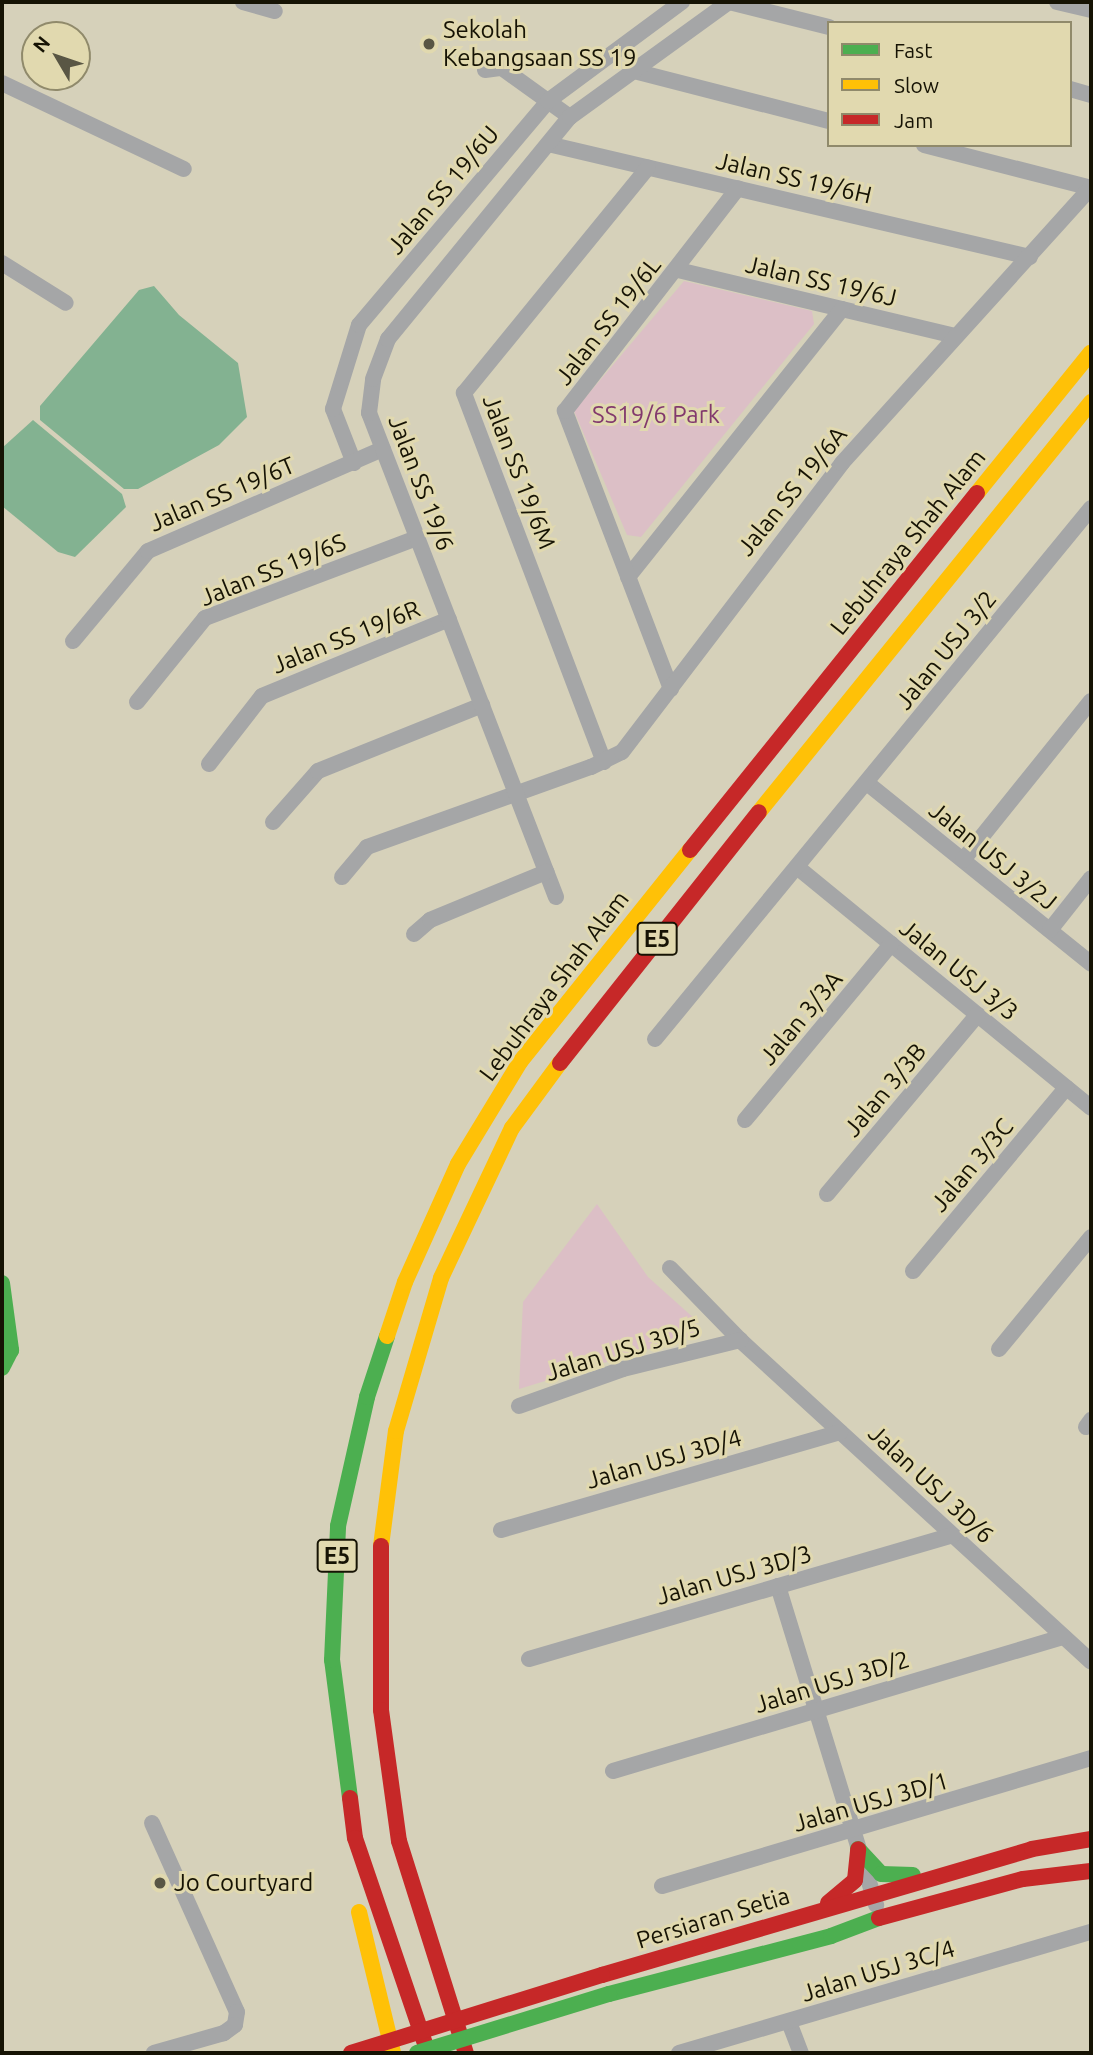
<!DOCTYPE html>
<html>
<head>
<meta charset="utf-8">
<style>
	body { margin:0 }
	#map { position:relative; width:1093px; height:2055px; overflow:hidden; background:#d6d1ba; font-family:Ubuntu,sans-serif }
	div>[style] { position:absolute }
	.green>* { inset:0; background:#dcbfc6 }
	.water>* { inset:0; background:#83b291 }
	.street>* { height:16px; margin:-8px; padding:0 8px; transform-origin:8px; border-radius:8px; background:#a5a6a7 }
	.fast>* { height:16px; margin:-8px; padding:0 8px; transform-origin:8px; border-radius:8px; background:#4caf50 }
	.slow>* { height:16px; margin:-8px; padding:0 8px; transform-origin:8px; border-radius:8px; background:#ffc107 }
	.jam>* { height:16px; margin:-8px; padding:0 8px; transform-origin:8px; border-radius:8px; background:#c62828 }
	.fast-bridge>* { height:16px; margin:-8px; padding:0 8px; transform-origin:8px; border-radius:8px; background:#4caf50 }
	.jam-bridge>* { height:16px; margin:-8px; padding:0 8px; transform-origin:8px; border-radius:8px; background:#c62828 }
	.dots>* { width:19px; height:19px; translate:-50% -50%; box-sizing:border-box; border:4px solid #e1d9af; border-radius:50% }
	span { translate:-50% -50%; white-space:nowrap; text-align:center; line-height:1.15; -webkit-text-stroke:6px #e1d9af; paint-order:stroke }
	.shield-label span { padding:2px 5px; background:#e1d9af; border:2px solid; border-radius:5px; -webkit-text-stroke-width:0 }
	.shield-label { font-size:23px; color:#161304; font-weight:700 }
	.poi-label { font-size:24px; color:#161304 }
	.left { translate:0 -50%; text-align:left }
	.street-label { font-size:24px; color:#161304 }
	.park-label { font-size:24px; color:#82396d }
	.frame { position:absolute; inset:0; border:4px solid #161304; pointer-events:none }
	.legend { position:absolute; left:827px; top:21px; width:245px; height:126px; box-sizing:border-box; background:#e1d9af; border:2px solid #908a6b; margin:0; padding:9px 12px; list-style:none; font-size:21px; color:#161304 }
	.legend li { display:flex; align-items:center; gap:14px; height:35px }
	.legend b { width:35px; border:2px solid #908a6b }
	.north { position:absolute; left:21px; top:21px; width:70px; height:70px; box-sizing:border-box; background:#e1d9af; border:2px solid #908a6b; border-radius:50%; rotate:309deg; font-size:19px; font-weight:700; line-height:28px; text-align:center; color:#161304 }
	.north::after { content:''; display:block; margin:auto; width:24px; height:32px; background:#595644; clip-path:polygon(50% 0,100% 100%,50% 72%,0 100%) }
</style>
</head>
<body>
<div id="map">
	<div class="green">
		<i style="clip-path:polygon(684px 281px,812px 311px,814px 324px,641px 537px,627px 535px,574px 411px)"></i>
		<i style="clip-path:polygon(597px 1204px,648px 1277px,696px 1320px,698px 1334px,519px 1389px,523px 1302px)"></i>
	</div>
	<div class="water">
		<i style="clip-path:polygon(154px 286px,179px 315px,238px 363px,247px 417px,219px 445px,138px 489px,124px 489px,40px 420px,40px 406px,139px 290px)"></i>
		<i style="clip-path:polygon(33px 420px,122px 494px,126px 507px,75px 557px,58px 552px,2px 506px,2px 448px)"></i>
	</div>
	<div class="street">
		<i style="left:243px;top:2px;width:33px;rotate:16deg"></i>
		<i style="left:729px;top:2px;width:103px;rotate:14deg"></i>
		<i style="left:1057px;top:2px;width:35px;rotate:13deg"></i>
		<i style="left:485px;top:70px;width:17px;rotate:-7deg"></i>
		<i style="left:502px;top:68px;width:84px;rotate:35.8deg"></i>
		<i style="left:634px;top:71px;width:201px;rotate:14.4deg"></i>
		<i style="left:2px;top:83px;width:201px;rotate:25.3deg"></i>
		<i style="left:1070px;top:89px;width:22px;rotate:16deg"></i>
		<i style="left:548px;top:144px;width:495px;rotate:13.2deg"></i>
		<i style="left:924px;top:145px;width:172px;rotate:14.4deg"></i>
		<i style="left:2px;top:263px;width:75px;rotate:32deg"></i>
		<i style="left:678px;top:270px;width:285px;rotate:13.4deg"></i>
		<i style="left:354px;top:463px;width:58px;rotate:-111.3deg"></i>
		<i style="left:333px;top:409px;width:88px;rotate:-72.8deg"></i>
		<i style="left:359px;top:325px;width:293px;rotate:-49.8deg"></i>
		<i style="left:548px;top:101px;width:167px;rotate:-36.5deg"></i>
		<i style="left:628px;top:577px;width:343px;rotate:-51.4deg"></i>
		<i style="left:73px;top:641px;width:117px;rotate:-50.2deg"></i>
		<i style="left:148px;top:551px;width:256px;rotate:-23.5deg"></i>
		<i style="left:671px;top:689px;width:298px;rotate:-110.9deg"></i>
		<i style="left:565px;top:411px;width:282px;rotate:-52.2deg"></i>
		<i style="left:137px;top:702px;width:108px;rotate:-51deg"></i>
		<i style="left:205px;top:618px;width:227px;rotate:-20.7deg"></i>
		<i style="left:604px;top:762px;width:395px;rotate:-110.8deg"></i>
		<i style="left:464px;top:393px;width:291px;rotate:-50.8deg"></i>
		<i style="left:209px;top:764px;width:86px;rotate:-52.1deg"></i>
		<i style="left:262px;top:696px;width:202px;rotate:-22.4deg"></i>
		<i style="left:867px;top:783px;width:288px;rotate:38.9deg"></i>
		<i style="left:273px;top:822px;width:68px;rotate:-48.6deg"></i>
		<i style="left:318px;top:771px;width:177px;rotate:-21.9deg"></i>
		<i style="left:963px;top:860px;width:204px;rotate:-51.2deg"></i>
		<i style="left:797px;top:867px;width:380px;rotate:39.3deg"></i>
		<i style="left:342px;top:877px;width:39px;rotate:-50deg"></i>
		<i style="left:367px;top:847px;width:238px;rotate:-19.7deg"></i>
		<i style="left:591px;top:767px;width:34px;rotate:-26deg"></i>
		<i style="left:622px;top:752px;width:363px;rotate:-52.7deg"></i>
		<i style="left:842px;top:463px;width:372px;rotate:-47.9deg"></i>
		<i style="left:556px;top:897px;width:519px;rotate:-111.12deg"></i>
		<i style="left:369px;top:413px;width:34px;rotate:-83deg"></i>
		<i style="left:373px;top:379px;width:43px;rotate:-69.4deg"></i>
		<i style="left:388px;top:339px;width:287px;rotate:-50.7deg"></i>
		<i style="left:570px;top:117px;width:196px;rotate:-35.9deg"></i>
		<i style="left:1050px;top:930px;width:66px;rotate:-51.7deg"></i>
		<i style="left:414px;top:934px;width:21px;rotate:-41deg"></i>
		<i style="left:430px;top:920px;width:126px;rotate:-22.5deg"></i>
		<i style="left:655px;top:1039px;width:687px;rotate:-50.61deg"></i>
		<i style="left:745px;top:1120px;width:229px;rotate:-50.3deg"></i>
		<i style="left:827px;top:1194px;width:234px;rotate:-50deg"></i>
		<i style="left:670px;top:1268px;width:100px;rotate:45.8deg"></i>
		<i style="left:740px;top:1340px;width:476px;rotate:42.5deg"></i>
		<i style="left:913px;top:1271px;width:239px;rotate:-50.1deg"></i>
		<i style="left:999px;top:1349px;width:145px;rotate:-50.6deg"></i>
		<i style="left:519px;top:1406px;width:110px;rotate:-19.6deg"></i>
		<i style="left:623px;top:1369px;width:121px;rotate:-13.9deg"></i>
		<i style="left:1086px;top:1427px;width:9px;rotate:-54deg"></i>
		<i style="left:501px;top:1530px;width:353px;rotate:-16.1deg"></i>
		<i style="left:778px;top:1586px;width:334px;rotate:72.9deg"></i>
		<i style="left:529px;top:1659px;width:441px;rotate:-16.3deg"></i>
		<i style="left:613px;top:1771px;width:470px;rotate:-16.6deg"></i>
		<i style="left:152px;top:1823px;width:207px;rotate:65.8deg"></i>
		<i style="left:237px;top:2012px;width:13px;rotate:99deg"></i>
		<i style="left:235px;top:2025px;width:14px;rotate:144deg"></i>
		<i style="left:224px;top:2033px;width:73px;rotate:164.1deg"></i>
		<i style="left:662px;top:1886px;width:448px;rotate:-16.6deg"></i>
		<i style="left:789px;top:2022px;width:33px;rotate:69deg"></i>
		<i style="left:679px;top:2053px;width:429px;rotate:-16.4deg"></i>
	</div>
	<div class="fast">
		<i style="left:2px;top:1283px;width:68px;rotate:82.3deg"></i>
		<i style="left:11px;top:1350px;width:20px;rotate:117deg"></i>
		<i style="left:350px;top:1798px;width:139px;rotate:-97.4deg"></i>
		<i style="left:332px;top:1660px;width:134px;rotate:-87.4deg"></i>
		<i style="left:338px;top:1526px;width:132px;rotate:-77.3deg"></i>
		<i style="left:367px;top:1397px;width:64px;rotate:-71.8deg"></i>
		<i style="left:858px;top:1849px;width:34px;rotate:47deg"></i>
		<i style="left:881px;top:1874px;width:32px;rotate:2deg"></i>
		<i style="left:609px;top:1994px;width:229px;rotate:-14.6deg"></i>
		<i style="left:831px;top:1936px;width:51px;rotate:-20.6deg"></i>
	</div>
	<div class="slow">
		<i style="left:977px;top:493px;width:181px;rotate:-51deg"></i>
		<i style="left:759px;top:812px;width:528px;rotate:-51deg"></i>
		<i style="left:387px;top:1336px;width:57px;rotate:-71.6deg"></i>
		<i style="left:405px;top:1282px;width:129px;rotate:-65.8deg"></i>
		<i style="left:458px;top:1164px;width:119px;rotate:-58.7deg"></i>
		<i style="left:520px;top:1062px;width:272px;rotate:-51.3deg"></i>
		<i style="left:381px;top:1546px;width:116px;rotate:-82.6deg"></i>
		<i style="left:396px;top:1431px;width:159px;rotate:-73.6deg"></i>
		<i style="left:441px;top:1278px;width:166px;rotate:-64.7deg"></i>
		<i style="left:512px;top:1128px;width:81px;rotate:-53.6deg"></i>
		<i style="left:359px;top:1912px;width:145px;rotate:76.4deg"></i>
	</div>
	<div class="jam">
		<i style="left:690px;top:850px;width:458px;rotate:-51.2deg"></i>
		<i style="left:560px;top:1063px;width:320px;rotate:-51.6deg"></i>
		<i style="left:381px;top:1546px;width:164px;rotate:90deg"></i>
		<i style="left:381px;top:1710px;width:132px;rotate:82.2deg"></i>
		<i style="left:399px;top:1841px;width:222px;rotate:72.5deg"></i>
		<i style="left:350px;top:1798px;width:40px;rotate:82.9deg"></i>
		<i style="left:355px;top:1838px;width:227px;rotate:71.2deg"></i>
		<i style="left:828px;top:1903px;width:35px;rotate:-40deg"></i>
		<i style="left:855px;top:1880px;width:31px;rotate:-84deg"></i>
		<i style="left:879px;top:1918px;width:149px;rotate:-15.2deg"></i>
		<i style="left:1023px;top:1879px;width:68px;rotate:-6.7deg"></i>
		<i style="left:602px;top:1975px;width:448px;rotate:-16.3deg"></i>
		<i style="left:1032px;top:1849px;width:60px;rotate:-9.6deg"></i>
	</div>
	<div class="fast-bridge">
		<i style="left:417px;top:2053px;width:201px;rotate:-17.1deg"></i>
	</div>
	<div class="jam-bridge">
		<i style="left:351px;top:2053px;width:263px;rotate:-17.3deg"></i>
	</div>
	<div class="dots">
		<i style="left:429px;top:44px;background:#595644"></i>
		<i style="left:160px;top:1883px;background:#595644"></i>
	</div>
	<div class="shield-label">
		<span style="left:657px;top:939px">E5</span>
		<span style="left:337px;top:1556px">E5</span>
	</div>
	<div class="poi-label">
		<span class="left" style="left:443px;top:44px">Sekolah<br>Kebangsaan SS 19</span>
		<span class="left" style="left:174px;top:1883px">Jo Courtyard</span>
	</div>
	<div class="street-label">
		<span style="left:794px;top:178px;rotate:13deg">Jalan SS 19/6H</span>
		<span style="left:443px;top:190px;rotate:-50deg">Jalan SS 19/6U</span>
		<span style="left:821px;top:281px;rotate:13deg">Jalan SS 19/6J</span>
		<span style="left:608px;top:321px;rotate:-52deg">Jalan SS 19/6L</span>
		<span style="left:519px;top:472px;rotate:69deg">Jalan SS 19/6M</span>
		<span style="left:421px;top:483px;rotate:69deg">Jalan SS 19/6</span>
		<span style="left:792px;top:491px;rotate:-51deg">Jalan SS 19/6A</span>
		<span style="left:222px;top:494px;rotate:-23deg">Jalan SS 19/6T</span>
		<span style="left:908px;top:542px;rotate:-51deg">Lebuhraya Shah Alam</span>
		<span style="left:273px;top:570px;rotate:-22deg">Jalan SS 19/6S</span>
		<span style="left:346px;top:637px;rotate:-22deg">Jalan SS 19/6R</span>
		<span style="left:946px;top:650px;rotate:-51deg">Jalan USJ 3/2</span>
		<span style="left:993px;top:856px;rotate:39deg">Jalan USJ 3/2J</span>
		<span style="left:959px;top:970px;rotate:39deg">Jalan USJ 3/3</span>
		<span style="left:554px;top:986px;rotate:-53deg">Lebuhraya Shah Alam</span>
		<span style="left:801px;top:1018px;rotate:-50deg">Jalan 3/3A</span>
		<span style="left:885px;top:1090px;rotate:-50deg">Jalan 3/3B</span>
		<span style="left:972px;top:1165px;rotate:-50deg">Jalan 3/3C</span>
		<span style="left:623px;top:1350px;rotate:-17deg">Jalan USJ 3D/5</span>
		<span style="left:664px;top:1459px;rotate:-16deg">Jalan USJ 3D/4</span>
		<span style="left:931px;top:1484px;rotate:43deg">Jalan USJ 3D/6</span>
		<span style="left:734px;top:1575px;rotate:-16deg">Jalan USJ 3D/3</span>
		<span style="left:832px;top:1682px;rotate:-17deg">Jalan USJ 3D/2</span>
		<span style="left:871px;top:1802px;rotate:-16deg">Jalan USJ 3D/1</span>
		<span style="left:713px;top:1918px;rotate:-17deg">Persiaran Setia</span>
		<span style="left:878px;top:1971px;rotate:-17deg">Jalan USJ 3C/4</span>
	</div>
	<div class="park-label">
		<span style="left:656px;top:415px">SS19/6 Park</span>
	</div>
	<div class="frame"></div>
	<ul class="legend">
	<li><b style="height:9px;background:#4caf50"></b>Fast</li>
	<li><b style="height:9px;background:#ffc107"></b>Slow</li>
	<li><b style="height:9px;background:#c62828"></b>Jam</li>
	</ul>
	<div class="north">N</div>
</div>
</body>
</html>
